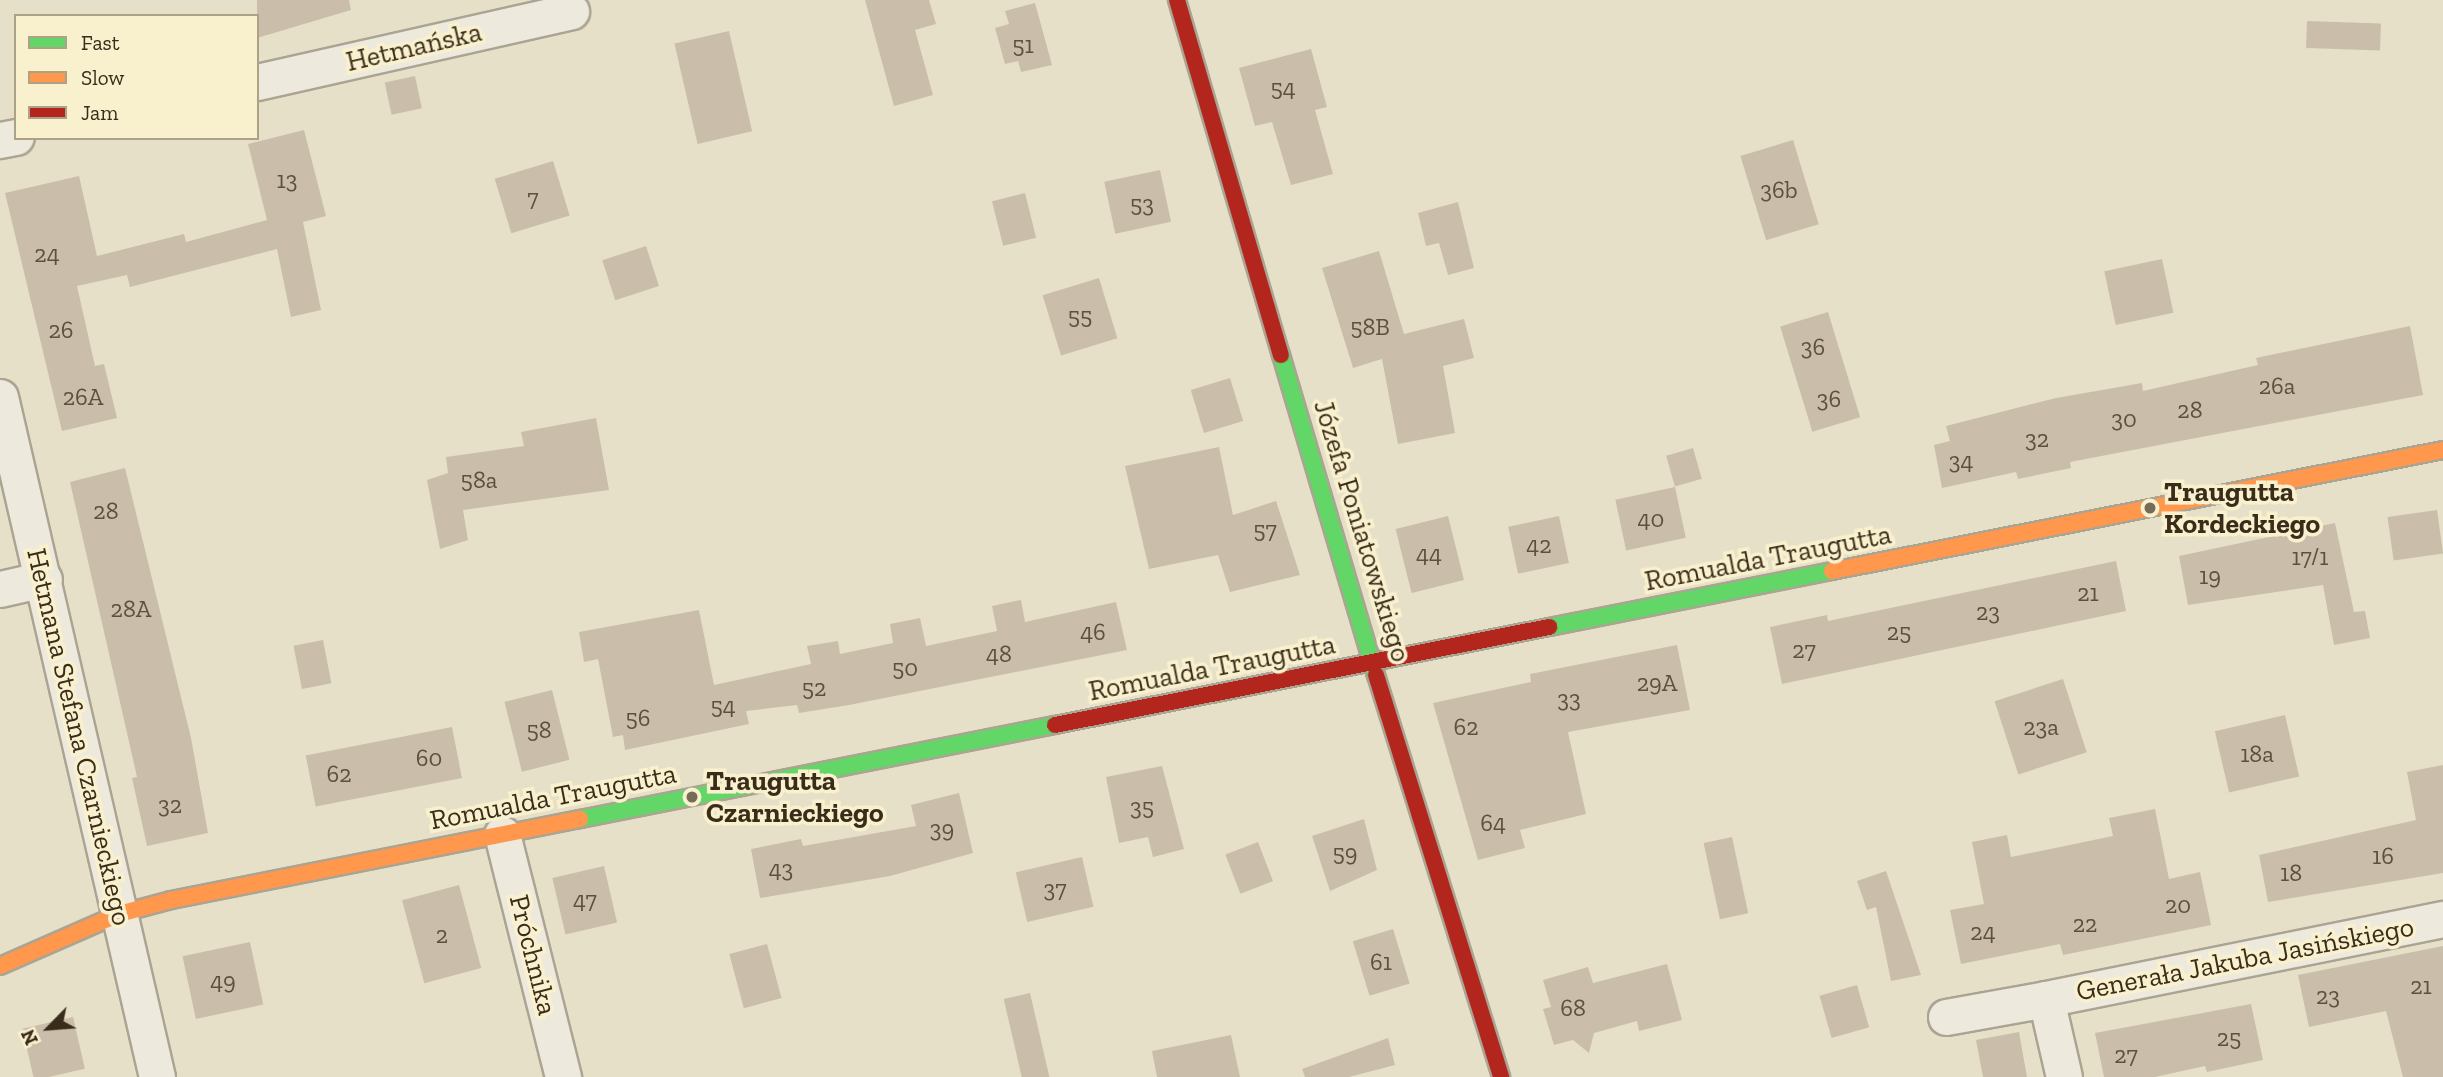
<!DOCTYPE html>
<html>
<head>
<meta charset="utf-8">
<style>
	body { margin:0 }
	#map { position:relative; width:2443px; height:1077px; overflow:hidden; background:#e6e0c9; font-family:"Zilla Slab",serif }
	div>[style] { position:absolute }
	.building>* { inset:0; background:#cabeaa; transform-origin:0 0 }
	.roads { filter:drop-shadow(2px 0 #aba493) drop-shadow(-2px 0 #aba493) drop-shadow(0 2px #aba493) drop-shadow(0 -2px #aba493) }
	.street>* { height:35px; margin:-17.5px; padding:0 17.5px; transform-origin:17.5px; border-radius:17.5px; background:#ede9dc }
	.fast>* { height:16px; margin:-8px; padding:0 8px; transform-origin:8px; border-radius:8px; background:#63d668 }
	.slow>* { height:16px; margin:-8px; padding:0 8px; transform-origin:8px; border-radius:8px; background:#ff974d }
	.jam>* { height:16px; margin:-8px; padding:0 8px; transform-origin:8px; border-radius:8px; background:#b3261e }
	.dots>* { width:19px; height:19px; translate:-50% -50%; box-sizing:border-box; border:4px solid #f9f0ce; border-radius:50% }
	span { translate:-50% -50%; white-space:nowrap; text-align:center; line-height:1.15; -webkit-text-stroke:7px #f9f0ce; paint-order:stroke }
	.number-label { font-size:24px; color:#5e503f }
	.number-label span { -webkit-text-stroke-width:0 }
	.street-label { font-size:28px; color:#3a2c1b }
	.poi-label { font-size:28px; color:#3a2c1b; font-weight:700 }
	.left { translate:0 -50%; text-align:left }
	.legend { position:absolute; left:14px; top:14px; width:245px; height:126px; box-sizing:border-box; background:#f9f0ce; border:2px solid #ada286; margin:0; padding:9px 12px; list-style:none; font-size:21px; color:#3a2c1b }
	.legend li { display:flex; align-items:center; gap:14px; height:35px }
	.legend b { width:35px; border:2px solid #ada286 }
	.north { position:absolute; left:14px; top:993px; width:70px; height:70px; -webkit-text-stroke:5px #f9f0ce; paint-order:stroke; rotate:245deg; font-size:19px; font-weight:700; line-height:28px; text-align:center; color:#3a2c1b }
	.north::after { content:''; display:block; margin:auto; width:24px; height:32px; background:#3a2c1b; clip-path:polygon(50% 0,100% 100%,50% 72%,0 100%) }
</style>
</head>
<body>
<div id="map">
	<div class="building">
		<i style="clip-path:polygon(257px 0,349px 0,351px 10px,257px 38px)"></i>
		<i style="clip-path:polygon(865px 0,929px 0,936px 24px,915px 30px,933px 95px,894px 106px)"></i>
		<i style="clip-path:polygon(1035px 3px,1052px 65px,1021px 72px,1018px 61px,1005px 64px,995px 28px,1009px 24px,1005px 11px)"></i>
		<i style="left:2307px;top:21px;width:74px;height:27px;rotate:2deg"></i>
		<i style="left:729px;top:31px;width:103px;height:56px;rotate:77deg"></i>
		<i style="clip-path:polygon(1311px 49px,1327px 107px,1315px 110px,1333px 174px,1291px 185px,1272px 122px,1255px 126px,1239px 68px)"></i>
		<i style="left:415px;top:76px;width:33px;height:31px;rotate:78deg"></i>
		<i style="clip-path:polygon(304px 130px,326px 216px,303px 222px,321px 310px,291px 317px,277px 249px,130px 287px,127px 275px,77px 286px,95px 366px,104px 364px,117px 418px,62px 431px,5px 193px,79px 176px,97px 256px,184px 234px,186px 242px,267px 220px,248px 144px)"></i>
		<i style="left:1793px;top:140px;width:88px;height:55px;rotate:73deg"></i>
		<i style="left:553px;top:161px;width:57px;height:61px;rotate:73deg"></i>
		<i style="left:1160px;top:170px;width:53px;height:57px;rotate:78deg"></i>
		<i style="left:1025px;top:193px;width:46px;height:34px;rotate:76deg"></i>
		<i style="clip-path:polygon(1458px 202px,1474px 268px,1448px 275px,1439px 243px,1426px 246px,1418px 213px)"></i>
		<i style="left:646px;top:246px;width:42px;height:46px;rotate:72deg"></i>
		<i style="clip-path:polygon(1379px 251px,1404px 334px,1464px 319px,1474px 358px,1443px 366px,1455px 433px,1398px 444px,1382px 359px,1353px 368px,1322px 268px)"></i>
		<i style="left:2162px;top:259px;width:55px;height:59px;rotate:78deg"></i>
		<i style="left:1099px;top:278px;width:63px;height:59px;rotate:73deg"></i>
		<i style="left:1828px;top:312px;width:110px;height:50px;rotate:73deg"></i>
		<i style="clip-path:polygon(2410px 326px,2423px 395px,2070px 462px,2071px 468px,2018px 479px,2016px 472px,1942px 488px,1934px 445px,1950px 441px,1946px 426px,2056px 398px,2142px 383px,2143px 391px,2258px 365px,2256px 358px)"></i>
		<i style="left:1230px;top:378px;width:45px;height:41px;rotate:73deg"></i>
		<i style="clip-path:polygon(596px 418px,609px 490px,463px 510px,468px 540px,440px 549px,427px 480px,448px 473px,446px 457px,524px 446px,521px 432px)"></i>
		<i style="clip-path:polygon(1219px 447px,1233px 515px,1276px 501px,1300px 575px,1230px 592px,1218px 555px,1149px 569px,1125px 466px)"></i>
		<i style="left:1693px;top:448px;width:32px;height:28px;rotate:74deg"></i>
		<i style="clip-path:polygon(125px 468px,191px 738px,208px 833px,147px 846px,132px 778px,137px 777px,70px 482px)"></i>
		<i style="left:1675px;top:487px;width:52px;height:61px;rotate:78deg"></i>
		<i style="left:2437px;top:510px;width:44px;height:50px;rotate:82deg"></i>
		<i style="left:1448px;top:516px;width:66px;height:54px;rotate:76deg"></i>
		<i style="left:1559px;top:516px;width:48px;height:52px;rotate:78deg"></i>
		<i style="clip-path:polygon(2335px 523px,2354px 612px,2365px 611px,2370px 638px,2334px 645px,2323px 585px,2188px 605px,2179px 556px)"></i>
		<i style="clip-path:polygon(2116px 561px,2126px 611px,1782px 684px,1770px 627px,1827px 615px,1828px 621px)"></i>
		<i style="clip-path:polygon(1021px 600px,1025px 622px,1116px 602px,1127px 650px,849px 705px,799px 713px,797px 705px,746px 711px,749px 724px,625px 750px,623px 735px,613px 737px,598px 659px,584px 662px,579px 632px,699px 610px,714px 685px,811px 664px,807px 646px,838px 641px,840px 654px,893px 643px,890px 624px,920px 618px,926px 646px,997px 631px,992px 606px)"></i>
		<i style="left:323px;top:640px;width:44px;height:30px;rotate:79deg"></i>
		<i style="clip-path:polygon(1677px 645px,1690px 710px,1568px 732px,1586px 814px,1520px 830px,1525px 848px,1478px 860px,1433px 703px,1531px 682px,1530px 674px)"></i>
		<i style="left:2063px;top:679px;width:77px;height:72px;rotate:72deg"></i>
		<i style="left:552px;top:690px;width:72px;height:49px;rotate:76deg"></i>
		<i style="left:2285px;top:715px;width:63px;height:72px;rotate:77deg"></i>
		<i style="left:452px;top:727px;width:52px;height:149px;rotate:79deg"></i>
		<i style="clip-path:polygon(2443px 765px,2443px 873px,2268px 902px,2259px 855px,2416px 820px,2407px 772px)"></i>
		<i style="clip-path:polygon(1162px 766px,1184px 849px,1153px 857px,1148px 837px,1119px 843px,1106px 777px)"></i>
		<i style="clip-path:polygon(959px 793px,973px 853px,890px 876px,760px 898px,751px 849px,801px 839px,803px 846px,916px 826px,911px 805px)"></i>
		<i style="clip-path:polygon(2155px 809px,2169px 879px,2200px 872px,2211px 925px,2063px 955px,2060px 944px,1961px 964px,1950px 910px,1984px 904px,1972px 842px,2007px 835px,2011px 857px,2113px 836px,2109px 818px)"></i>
		<i style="clip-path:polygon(1364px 819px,1377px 870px,1330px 891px,1312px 836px)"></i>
		<i style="left:1732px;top:837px;width:78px;height:29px;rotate:78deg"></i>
		<i style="left:1258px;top:842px;width:42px;height:35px;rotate:69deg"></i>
		<i style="left:1082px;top:857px;width:51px;height:68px;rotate:77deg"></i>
		<i style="left:604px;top:866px;width:58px;height:53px;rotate:77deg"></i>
		<i style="clip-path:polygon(1886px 871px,1921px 975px,1891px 981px,1876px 907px,1867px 910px,1857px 881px)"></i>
		<i style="left:459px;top:885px;width:86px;height:59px;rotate:75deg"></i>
		<i style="left:1393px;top:929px;width:57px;height:42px;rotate:73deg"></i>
		<i style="left:250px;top:942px;width:64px;height:69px;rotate:78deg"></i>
		<i style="left:767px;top:944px;width:56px;height:39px;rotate:75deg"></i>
		<i style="clip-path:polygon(2443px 946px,2443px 1077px,2403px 1077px,2386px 1011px,2309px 1027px,2298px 975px)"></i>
		<i style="clip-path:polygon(1667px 964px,1682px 1020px,1639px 1031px,1637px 1021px,1594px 1033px,1589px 1053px,1573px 1040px,1554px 1045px,1543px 1009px,1551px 1007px,1543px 980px,1588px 967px,1593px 983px)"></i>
		<i style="left:1857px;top:985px;width:44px;height:39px;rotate:74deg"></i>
		<i style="left:1030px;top:993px;width:86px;height:27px;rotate:77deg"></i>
		<i style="clip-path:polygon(2251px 1004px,2263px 1060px,2207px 1072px,2205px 1066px,2155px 1077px,2104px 1077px,2095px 1033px)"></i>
		<i style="left:73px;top:1017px;width:53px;height:52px;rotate:77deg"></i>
		<i style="clip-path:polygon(2019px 1032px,2027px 1077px,1983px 1077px,1976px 1040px)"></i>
		<i style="clip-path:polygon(1231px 1035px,1240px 1077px,1157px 1077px,1152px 1051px)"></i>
		<i style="clip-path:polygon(1388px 1038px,1395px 1065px,1349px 1077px,1305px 1077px,1302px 1069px)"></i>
	</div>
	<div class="roads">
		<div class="street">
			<i style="left:257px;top:82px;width:322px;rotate:-12.7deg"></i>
			<i style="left:0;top:140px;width:16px;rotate:-11deg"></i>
			<i style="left:0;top:397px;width:698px;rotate:77deg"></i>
			<i style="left:0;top:589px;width:45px;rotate:-12.8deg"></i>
			<i style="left:502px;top:834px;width:251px;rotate:75.9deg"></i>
			<i style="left:1946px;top:1017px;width:102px;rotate:-10.2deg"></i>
			<i style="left:2064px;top:1077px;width:80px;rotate:-103deg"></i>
			<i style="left:2046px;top:999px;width:405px;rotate:-11.4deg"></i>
		</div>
		<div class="fast">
			<i style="left:1281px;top:355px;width:334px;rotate:73.5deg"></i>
			<i style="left:1549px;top:627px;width:288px;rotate:-11.2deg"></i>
			<i style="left:580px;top:819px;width:484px;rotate:-11.2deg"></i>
		</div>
		<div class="slow">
			<i style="left:1832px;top:571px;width:623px;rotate:-11.2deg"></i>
			<i style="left:0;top:966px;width:130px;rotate:-23.6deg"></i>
			<i style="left:119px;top:914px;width:54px;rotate:-15.1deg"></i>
			<i style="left:171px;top:900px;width:417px;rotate:-11.2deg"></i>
		</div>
		<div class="jam">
			<i style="left:1177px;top:0;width:370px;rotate:73.7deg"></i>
			<i style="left:1376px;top:675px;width:421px;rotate:72.7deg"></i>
			<i style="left:1055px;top:725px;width:504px;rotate:-11.22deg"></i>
		</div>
	</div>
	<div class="dots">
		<i style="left:2150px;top:508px;background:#766b58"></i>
		<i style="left:692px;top:797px;background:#766b58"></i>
	</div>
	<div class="number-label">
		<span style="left:1023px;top:45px">51</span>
		<span style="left:1283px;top:88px">54</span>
		<span style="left:287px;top:180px">13</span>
		<span style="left:1779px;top:190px">36b</span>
		<span style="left:533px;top:198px">7</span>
		<span style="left:1142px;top:204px">53</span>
		<span style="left:47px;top:254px">24</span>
		<span style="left:1080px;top:316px">55</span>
		<span style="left:1370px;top:327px">58B</span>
		<span style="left:61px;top:330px">26</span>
		<span style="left:1813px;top:347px">36</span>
		<span style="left:2277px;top:386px">26a</span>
		<span style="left:83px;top:397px">26A</span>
		<span style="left:1829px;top:399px">36</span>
		<span style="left:2190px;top:410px">28</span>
		<span style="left:2124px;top:419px">30</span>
		<span style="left:2037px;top:439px">32</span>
		<span style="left:1961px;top:461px">34</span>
		<span style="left:479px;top:480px">58a</span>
		<span style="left:106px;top:511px">28</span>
		<span style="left:1651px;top:519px">40</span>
		<span style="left:1265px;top:530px">57</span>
		<span style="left:1539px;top:545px">42</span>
		<span style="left:1429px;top:554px">44</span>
		<span style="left:2310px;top:557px">17/1</span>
		<span style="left:2210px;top:576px">19</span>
		<span style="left:2088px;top:593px">21</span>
		<span style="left:131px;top:609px">28A</span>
		<span style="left:1988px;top:612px">23</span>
		<span style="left:1093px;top:632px">46</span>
		<span style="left:1899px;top:632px">25</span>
		<span style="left:1804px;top:650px">27</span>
		<span style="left:999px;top:654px">48</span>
		<span style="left:905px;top:668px">50</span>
		<span style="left:1657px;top:683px">29A</span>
		<span style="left:814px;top:688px">52</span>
		<span style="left:1569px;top:699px">33</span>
		<span style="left:723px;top:706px">54</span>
		<span style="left:638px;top:718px">56</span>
		<span style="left:1466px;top:727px">62</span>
		<span style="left:2041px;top:727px">23a</span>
		<span style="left:539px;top:730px">58</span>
		<span style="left:2257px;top:754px">18a</span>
		<span style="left:429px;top:758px">60</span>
		<span style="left:339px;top:774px">62</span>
		<span style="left:170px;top:805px">32</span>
		<span style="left:1142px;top:807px">35</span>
		<span style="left:1493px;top:823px">64</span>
		<span style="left:942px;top:829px">39</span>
		<span style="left:1345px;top:853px">59</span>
		<span style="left:2383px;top:856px">16</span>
		<span style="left:781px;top:869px">43</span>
		<span style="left:2291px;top:873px">18</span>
		<span style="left:1055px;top:889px">37</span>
		<span style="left:585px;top:900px">47</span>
		<span style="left:2178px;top:905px">20</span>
		<span style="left:2085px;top:924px">22</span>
		<span style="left:1983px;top:932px">24</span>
		<span style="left:442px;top:935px">2</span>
		<span style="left:1381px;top:962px">61</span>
		<span style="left:223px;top:981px">49</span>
		<span style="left:2421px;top:986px">21</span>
		<span style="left:2328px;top:996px">23</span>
		<span style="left:1573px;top:1008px">68</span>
		<span style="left:2229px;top:1038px">25</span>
		<span style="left:2126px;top:1055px">27</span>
	</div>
	<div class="street-label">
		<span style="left:414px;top:47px;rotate:-13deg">Hetmańska</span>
		<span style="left:1362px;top:531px;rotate:73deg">Józefa Poniatowskiego</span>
		<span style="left:1768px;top:558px;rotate:-11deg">Romualda Traugutta</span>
		<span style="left:1212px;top:668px;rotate:-11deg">Romualda Traugutta</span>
		<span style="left:79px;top:737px;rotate:77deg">Hetmana Stefana Czarnieckiego</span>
		<span style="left:553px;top:797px;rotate:-11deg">Romualda Traugutta</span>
		<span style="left:533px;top:955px;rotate:76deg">Próchnika</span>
		<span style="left:2245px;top:959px;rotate:-11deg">Generała Jakuba Jasińskiego</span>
	</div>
	<div class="poi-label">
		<span class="left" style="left:2164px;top:508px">Traugutta<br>Kordeckiego</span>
		<span class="left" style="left:706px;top:797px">Traugutta<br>Czarnieckiego</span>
	</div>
	<ul class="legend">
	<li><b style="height:9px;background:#63d668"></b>Fast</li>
	<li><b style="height:9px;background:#ff974d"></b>Slow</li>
	<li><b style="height:9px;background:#b3261e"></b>Jam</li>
	</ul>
	<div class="north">N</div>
</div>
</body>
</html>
